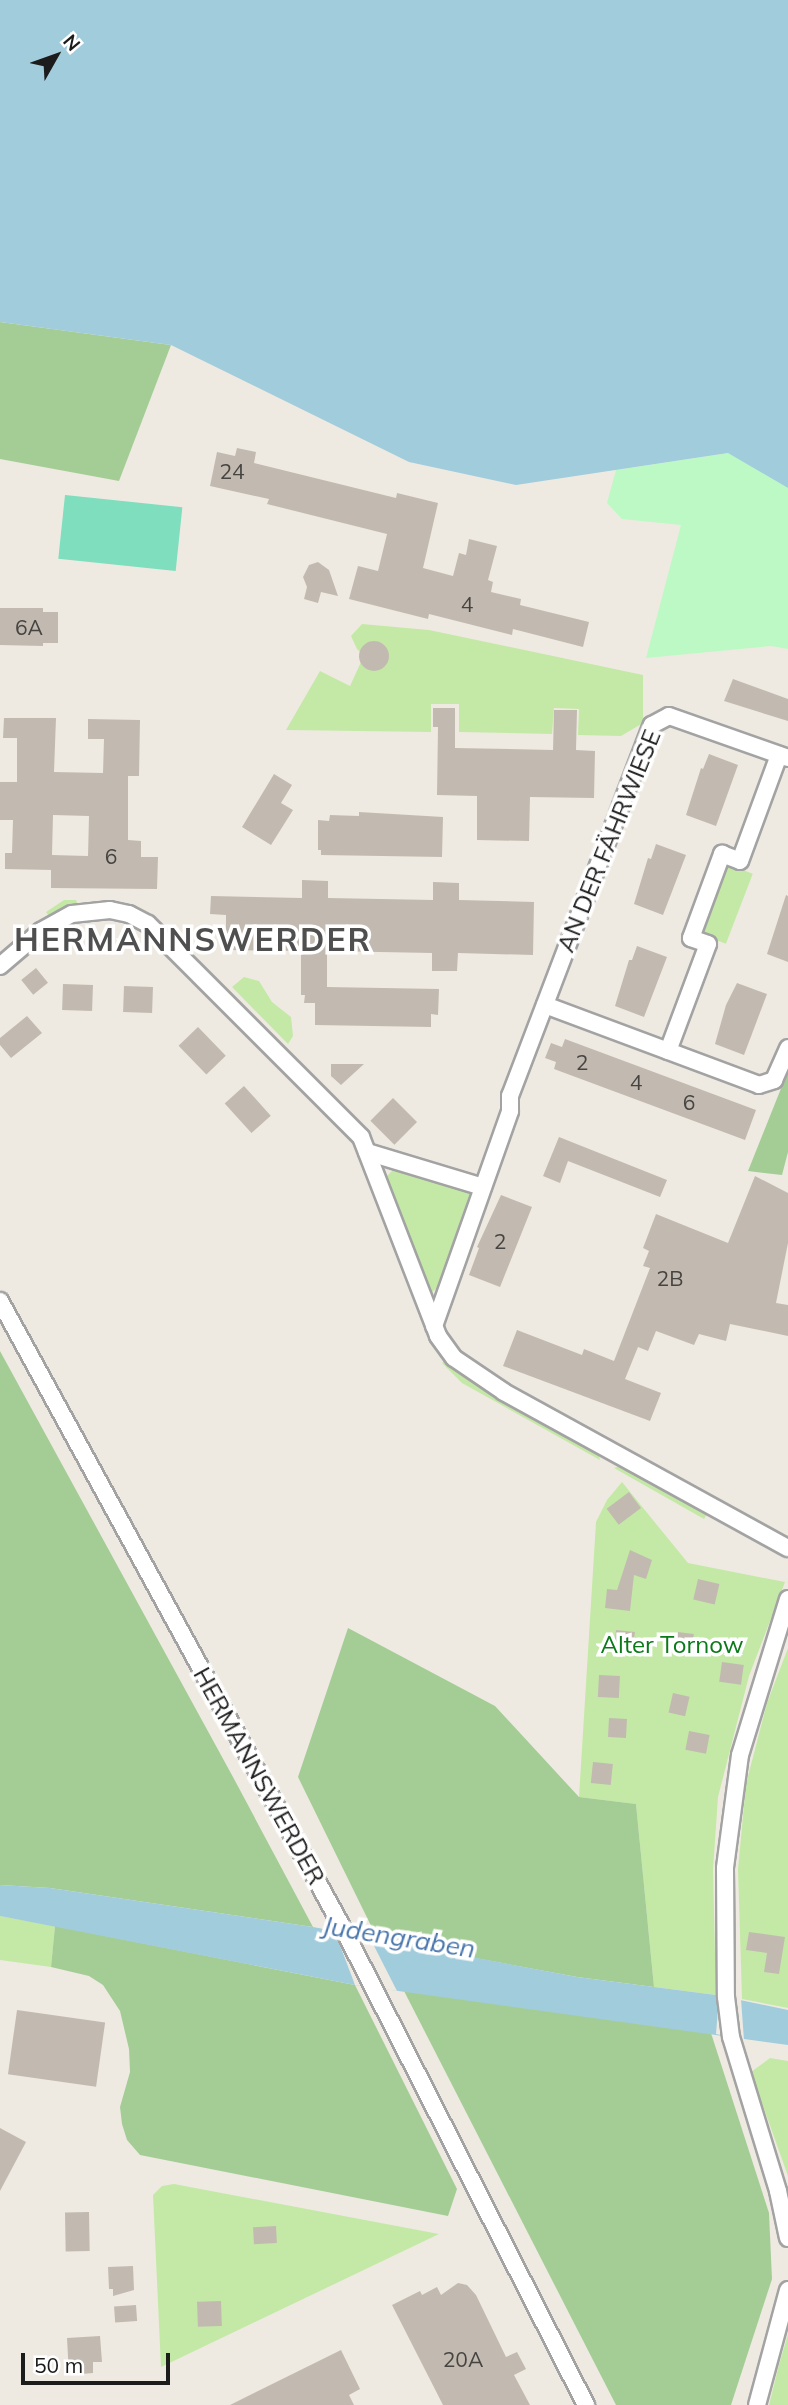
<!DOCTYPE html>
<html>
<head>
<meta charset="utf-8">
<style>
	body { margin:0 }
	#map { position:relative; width:788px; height:2405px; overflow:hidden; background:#eeeae1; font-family:Mulish,sans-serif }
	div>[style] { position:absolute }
	.grass>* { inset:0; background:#c4e9a6; transform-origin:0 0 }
	.forest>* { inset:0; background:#a4cd96 }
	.park>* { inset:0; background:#bdf9c4 }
	.pitch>* { inset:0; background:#7edebd; transform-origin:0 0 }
	.water>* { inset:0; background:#a1ccdc }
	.pier>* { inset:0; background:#eeeae1 }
	.building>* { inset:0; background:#c2bab1; transform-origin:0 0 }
	.round { border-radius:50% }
	.roads { filter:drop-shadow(2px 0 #a3a3a3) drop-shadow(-2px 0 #a3a3a3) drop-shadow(0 2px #a3a3a3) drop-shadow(0 -2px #a3a3a3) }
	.minor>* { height:16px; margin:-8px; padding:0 8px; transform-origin:8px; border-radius:8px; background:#fff }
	span { translate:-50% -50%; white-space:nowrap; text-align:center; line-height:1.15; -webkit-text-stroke:7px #fff; paint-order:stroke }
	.number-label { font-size:21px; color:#464441 }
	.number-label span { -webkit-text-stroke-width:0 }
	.street-label { font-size:24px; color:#1c1c1c }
	.park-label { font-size:24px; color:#0b7919 }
	.water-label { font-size:26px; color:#4976ab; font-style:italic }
	.district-label { font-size:32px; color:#4f4f4f; font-weight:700; letter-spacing:2px }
	.north { position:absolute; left:21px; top:21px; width:70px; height:70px; -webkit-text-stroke:5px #fff; paint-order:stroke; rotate:50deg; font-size:19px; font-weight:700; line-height:28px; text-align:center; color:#1c1c1c }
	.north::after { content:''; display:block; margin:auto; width:24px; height:32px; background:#1c1c1c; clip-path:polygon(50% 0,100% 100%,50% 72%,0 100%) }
	.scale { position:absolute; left:21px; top:2353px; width:149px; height:32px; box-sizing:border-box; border:4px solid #1c1c1c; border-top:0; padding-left:9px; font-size:21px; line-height:24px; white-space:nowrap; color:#1c1c1c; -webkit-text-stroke:5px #fff; paint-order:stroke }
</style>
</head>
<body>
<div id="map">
	<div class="grass">
		<i style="clip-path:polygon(362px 624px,429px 630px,643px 675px,643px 723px,621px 736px,578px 735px,579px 709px,554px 708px,552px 734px,459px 732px,459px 704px,431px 704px,431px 732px,286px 730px,320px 671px,350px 686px,361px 662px,372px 670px,386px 665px,388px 651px,382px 643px,373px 641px,365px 644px,360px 652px,357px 649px,351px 636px)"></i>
		<i style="left:722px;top:862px;width:33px;height:75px;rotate:21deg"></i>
		<i style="clip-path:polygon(64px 900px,76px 900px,78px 904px,50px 918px,46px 912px)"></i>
		<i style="clip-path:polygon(244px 977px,259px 981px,272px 1002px,291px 1017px,293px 1036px,288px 1044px,232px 987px)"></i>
		<i style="clip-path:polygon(395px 1168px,472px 1190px,440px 1286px,432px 1292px,427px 1290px,386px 1177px)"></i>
		<i style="clip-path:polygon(446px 1359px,464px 1376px,598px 1452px,600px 1460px,462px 1383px,442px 1363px)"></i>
		<i style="clip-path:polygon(622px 1465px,708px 1513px,704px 1519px,614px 1468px)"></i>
		<i style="clip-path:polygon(622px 1482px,688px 1563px,785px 1582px,749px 1676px,718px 1797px,713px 1870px,716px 1995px,654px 1987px,636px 1804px,579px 1797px,596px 1522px,607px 1500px)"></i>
		<i style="clip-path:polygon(788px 1648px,788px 2008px,742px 1999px,738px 1869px,746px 1784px,767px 1703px)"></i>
		<i style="clip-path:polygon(0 1916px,55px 1926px,51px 1967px,0 1960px)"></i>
		<i style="clip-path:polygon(770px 2058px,788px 2061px,788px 2176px,751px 2072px)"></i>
		<i style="clip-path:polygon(174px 2184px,439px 2234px,161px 2367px,153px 2195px,162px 2186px)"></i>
		<i style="clip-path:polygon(788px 2334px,788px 2405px,769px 2405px,779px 2365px)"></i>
	</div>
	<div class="forest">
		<i style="clip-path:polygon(0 322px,171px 345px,119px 481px,0 459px)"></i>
		<i style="clip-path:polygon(788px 1071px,788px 1152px,782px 1175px,748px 1171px)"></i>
		<i style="clip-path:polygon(0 1351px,233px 1777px,313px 1927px,50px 1888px,0 1885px)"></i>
		<i style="clip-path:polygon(348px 1628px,495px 1706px,579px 1797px,636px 1804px,654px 1987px,577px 1977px,378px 1940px,298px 1777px)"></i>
		<i style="clip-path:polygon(55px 1926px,355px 1985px,457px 2189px,448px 2216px,140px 2155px,127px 2140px,122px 2124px,120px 2107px,130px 2072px,129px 2049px,120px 2011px,103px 1985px,89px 1976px,51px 1967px)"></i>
		<i style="clip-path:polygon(404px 1991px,711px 2033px,769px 2213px,772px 2279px,731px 2405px,616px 2405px)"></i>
	</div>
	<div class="park">
		<i style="clip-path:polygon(729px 453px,788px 488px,788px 649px,771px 646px,646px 658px,681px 525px,622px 519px,607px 503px,616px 470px)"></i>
	</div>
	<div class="pitch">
		<i style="left:65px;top:495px;width:118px;height:64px;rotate:6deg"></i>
	</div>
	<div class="water">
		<i style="clip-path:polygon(0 0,788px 0,788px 488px,728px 453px,516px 485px,409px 462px,171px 345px,0 322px)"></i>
		<i style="clip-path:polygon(0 1885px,50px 1888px,313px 1927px,577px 1977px,716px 1995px,788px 2010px,788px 2045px,355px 1985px,0 1916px)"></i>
	</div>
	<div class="pier">
		<i style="clip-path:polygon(335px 1932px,370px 1938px,397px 1991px,355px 1985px)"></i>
		<i style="clip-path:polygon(719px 1996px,741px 1999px,744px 2040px,716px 2034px)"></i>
	</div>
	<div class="building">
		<i style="clip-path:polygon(237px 448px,256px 452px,254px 463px,396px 498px,397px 493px,438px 503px,423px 568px,453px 576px,459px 553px,466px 555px,469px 539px,497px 546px,488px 580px,493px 582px,491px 592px,521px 599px,520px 605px,589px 622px,583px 647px,513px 629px,512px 635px,429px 614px,428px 619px,349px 599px,358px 566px,378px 571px,387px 534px,267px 504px,269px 499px,210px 486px,217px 452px,235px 456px)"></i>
		<i style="clip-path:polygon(318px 562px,329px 570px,338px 596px,321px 592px,318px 603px,304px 599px,307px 587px,303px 577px,309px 565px)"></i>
		<i style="clip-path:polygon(0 608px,43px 608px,43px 612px,58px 612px,58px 643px,43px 643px,43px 646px,0 645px)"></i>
		<i class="round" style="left:359px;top:641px;width:30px;height:30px"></i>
		<i style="clip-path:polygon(733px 679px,788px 699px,788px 721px,724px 701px)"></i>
		<i style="clip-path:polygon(433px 708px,455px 708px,455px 748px,553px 750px,554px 710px,577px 710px,576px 750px,595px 751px,594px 798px,530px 797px,529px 841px,477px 840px,477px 796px,437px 795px,438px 727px,433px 727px)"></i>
		<i style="clip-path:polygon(evenodd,4px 718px,56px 718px,54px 772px,103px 773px,104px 739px,88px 739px,88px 719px,140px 720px,139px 776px,128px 776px,128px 840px,141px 841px,141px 857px,158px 857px,157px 889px,51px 888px,51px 870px,5px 869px,5px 853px,12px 853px,13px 820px,0 820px,0 782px,17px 782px,17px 738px,3px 738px,4px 718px,53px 815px,89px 816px,88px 856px,52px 855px,53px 815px)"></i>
		<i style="clip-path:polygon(709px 754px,738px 765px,716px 826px,686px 815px,701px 768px,703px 769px)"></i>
		<i style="clip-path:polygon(274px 774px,292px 785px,281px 803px,293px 810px,271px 845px,242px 827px)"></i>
		<i style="clip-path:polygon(359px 812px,443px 817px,442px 857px,321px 855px,321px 850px,318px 850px,318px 820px,329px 821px,330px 815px,359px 816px)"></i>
		<i style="clip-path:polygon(656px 844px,686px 855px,663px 915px,634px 904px,648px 858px,651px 859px)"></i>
		<i style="clip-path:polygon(302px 880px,328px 881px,328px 898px,433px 900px,433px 882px,459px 883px,459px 900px,534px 902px,533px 955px,458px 953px,457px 971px,432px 971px,432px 953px,327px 951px,327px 987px,439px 989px,438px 1015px,431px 1014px,431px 1027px,315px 1025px,315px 1003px,304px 1003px,305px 995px,301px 995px,301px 951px,226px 950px,226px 915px,210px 914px,211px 896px,302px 898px)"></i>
		<i style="clip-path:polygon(786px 895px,788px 896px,788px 962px,767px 954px)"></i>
		<i style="clip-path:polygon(637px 946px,667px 957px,644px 1017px,615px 1006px,629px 960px,632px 960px)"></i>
		<i style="left:36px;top:968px;width:19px;height:19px;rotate:51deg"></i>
		<i style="clip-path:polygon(737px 983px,767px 994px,744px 1055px,715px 1044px,726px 1005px)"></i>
		<i style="left:63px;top:984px;width:30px;height:26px;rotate:2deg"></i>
		<i style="left:124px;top:986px;width:29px;height:26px;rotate:2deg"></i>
		<i style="clip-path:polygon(27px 1016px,42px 1033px,11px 1058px,0 1045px,0 1038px)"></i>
		<i style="left:198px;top:1027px;width:40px;height:27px;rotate:46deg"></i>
		<i style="clip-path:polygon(565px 1039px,756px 1110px,745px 1140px,554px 1069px,556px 1062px,545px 1058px,551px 1043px,562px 1047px)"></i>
		<i style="clip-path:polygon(331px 1064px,364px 1064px,341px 1085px,331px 1076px)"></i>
		<i style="left:244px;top:1086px;width:40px;height:26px;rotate:48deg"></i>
		<i style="left:393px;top:1098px;width:34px;height:32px;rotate:45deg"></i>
		<i style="clip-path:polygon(559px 1137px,667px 1180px,660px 1197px,568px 1161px,560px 1183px,543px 1176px)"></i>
		<i style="clip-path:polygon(755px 1176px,788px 1193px,788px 1243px,776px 1303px,788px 1305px,788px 1336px,730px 1324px,726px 1341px,699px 1334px,694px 1345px,656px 1331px,648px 1351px,638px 1347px,625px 1379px,661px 1393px,650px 1421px,503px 1366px,517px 1330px,582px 1355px,584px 1349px,614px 1361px,650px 1268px,643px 1266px,649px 1251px,643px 1248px,656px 1214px,728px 1243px)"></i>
		<i style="clip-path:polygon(501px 1195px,532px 1207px,500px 1287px,469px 1275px,479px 1248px,477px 1247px)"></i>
		<i style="left:629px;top:1492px;width:20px;height:28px;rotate:53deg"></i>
		<i style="clip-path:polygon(630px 1550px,652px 1560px,646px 1579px,634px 1575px,630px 1611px,605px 1608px,607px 1589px,617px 1590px)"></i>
		<i style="left:698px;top:1579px;width:22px;height:21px;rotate:13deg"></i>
		<i style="left:616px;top:1630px;width:19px;height:23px;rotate:6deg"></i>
		<i style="left:678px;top:1632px;width:16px;height:21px;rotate:7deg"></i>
		<i style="left:722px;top:1662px;width:22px;height:20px;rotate:8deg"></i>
		<i style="left:599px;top:1675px;width:21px;height:22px;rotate:3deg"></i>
		<i style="left:673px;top:1693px;width:17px;height:20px;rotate:13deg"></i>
		<i style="left:609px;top:1718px;width:18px;height:19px;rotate:3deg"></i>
		<i style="left:689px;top:1731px;width:21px;height:19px;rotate:11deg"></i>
		<i style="left:593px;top:1762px;width:20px;height:21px;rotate:6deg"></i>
		<i style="clip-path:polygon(749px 1932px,785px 1937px,779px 1974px,764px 1972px,767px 1953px,746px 1950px)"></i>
		<i style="left:17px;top:2010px;width:89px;height:65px;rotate:8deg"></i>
		<i style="clip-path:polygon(0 2128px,26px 2142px,0 2191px)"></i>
		<i style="left:89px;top:2212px;width:39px;height:24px;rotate:89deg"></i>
		<i style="left:276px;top:2226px;width:17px;height:23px;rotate:87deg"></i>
		<i style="clip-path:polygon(133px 2266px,134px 2290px,113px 2296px,113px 2289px,109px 2289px,108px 2267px)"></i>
		<i style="clip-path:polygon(458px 2283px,467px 2285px,476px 2295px,506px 2357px,517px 2352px,526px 2369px,514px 2375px,530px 2405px,443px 2405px,392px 2305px,420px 2291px,422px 2295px,437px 2287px,441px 2295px)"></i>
		<i style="left:221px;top:2301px;width:25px;height:24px;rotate:88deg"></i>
		<i style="left:136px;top:2305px;width:16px;height:22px;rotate:86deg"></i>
		<i style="clip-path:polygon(100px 2336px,102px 2362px,93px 2362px,93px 2373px,69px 2375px,67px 2338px)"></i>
		<i style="clip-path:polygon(341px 2350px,360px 2389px,349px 2395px,354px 2405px,230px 2405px)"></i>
	</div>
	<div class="roads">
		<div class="minor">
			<i style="left:0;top:966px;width:54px;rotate:-40.5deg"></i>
			<i style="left:41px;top:931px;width:35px;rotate:-29deg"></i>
			<i style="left:72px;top:914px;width:38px;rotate:-6deg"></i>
			<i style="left:110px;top:910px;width:19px;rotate:12deg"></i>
			<i style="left:129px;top:914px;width:21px;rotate:28deg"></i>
			<i style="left:148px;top:924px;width:301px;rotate:45deg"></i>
			<i style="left:361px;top:1137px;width:213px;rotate:68.8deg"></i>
			<i style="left:438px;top:1336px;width:27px;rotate:54deg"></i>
			<i style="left:454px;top:1358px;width:60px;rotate:34.2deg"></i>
			<i style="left:504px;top:1392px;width:324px;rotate:28.8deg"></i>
			<i style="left:545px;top:1005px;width:228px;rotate:20.5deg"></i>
			<i style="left:759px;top:1085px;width:16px;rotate:-18deg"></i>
			<i style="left:774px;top:1080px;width:35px;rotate:-66deg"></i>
			<i style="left:668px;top:1051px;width:114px;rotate:-69.5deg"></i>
			<i style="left:708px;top:944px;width:18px;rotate:-161deg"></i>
			<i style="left:691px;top:938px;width:90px;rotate:-69.7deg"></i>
			<i style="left:722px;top:854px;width:19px;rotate:21deg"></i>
			<i style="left:740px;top:861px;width:113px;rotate:-69.8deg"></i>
			<i style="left:367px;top:1152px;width:121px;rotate:16.8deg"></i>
			<i style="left:0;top:1301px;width:721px;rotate:61.34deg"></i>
			<i style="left:346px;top:1934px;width:529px;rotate:63deg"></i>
			<i style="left:434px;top:1326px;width:228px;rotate:-70.5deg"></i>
			<i style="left:510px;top:1111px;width:15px;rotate:-90deg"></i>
			<i style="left:510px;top:1096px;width:397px;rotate:-69.1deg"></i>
			<i style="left:652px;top:725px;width:19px;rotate:-28deg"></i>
			<i style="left:669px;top:716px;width:126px;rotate:19.4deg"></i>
			<i style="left:788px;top:1599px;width:163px;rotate:107.1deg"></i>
			<i style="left:740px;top:1755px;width:114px;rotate:97.6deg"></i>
			<i style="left:725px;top:1868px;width:129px;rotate:89.6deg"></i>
			<i style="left:726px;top:1997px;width:40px;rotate:82.9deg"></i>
			<i style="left:731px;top:2037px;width:161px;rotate:73deg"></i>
			<i style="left:778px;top:2191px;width:48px;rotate:78deg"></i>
			<i style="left:757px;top:2405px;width:119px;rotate:-74.9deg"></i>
		</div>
	</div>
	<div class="number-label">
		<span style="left:232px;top:471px">24</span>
		<span style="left:467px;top:604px">4</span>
		<span style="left:29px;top:627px">6A</span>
		<span style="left:111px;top:856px">6</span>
		<span style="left:582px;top:1062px">2</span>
		<span style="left:636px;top:1082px">4</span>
		<span style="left:689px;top:1102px">6</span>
		<span style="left:500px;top:1241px">2</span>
		<span style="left:670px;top:1278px">2B</span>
		<span style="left:463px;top:2359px">20A</span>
	</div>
	<div class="street-label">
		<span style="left:609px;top:841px;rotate:-68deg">AN DER FÄHRWIESE</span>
		<span style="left:259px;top:1776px;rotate:61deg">HERMANNSWERDER</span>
	</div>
	<div class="park-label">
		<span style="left:672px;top:1645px">Alter Tornow</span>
	</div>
	<div class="water-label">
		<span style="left:399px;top:1937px;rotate:9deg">Judengraben</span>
	</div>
	<div class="district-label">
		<span style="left:193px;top:939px">HERMANNSWERDER</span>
	</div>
	<div class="north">N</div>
	<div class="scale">50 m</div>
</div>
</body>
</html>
